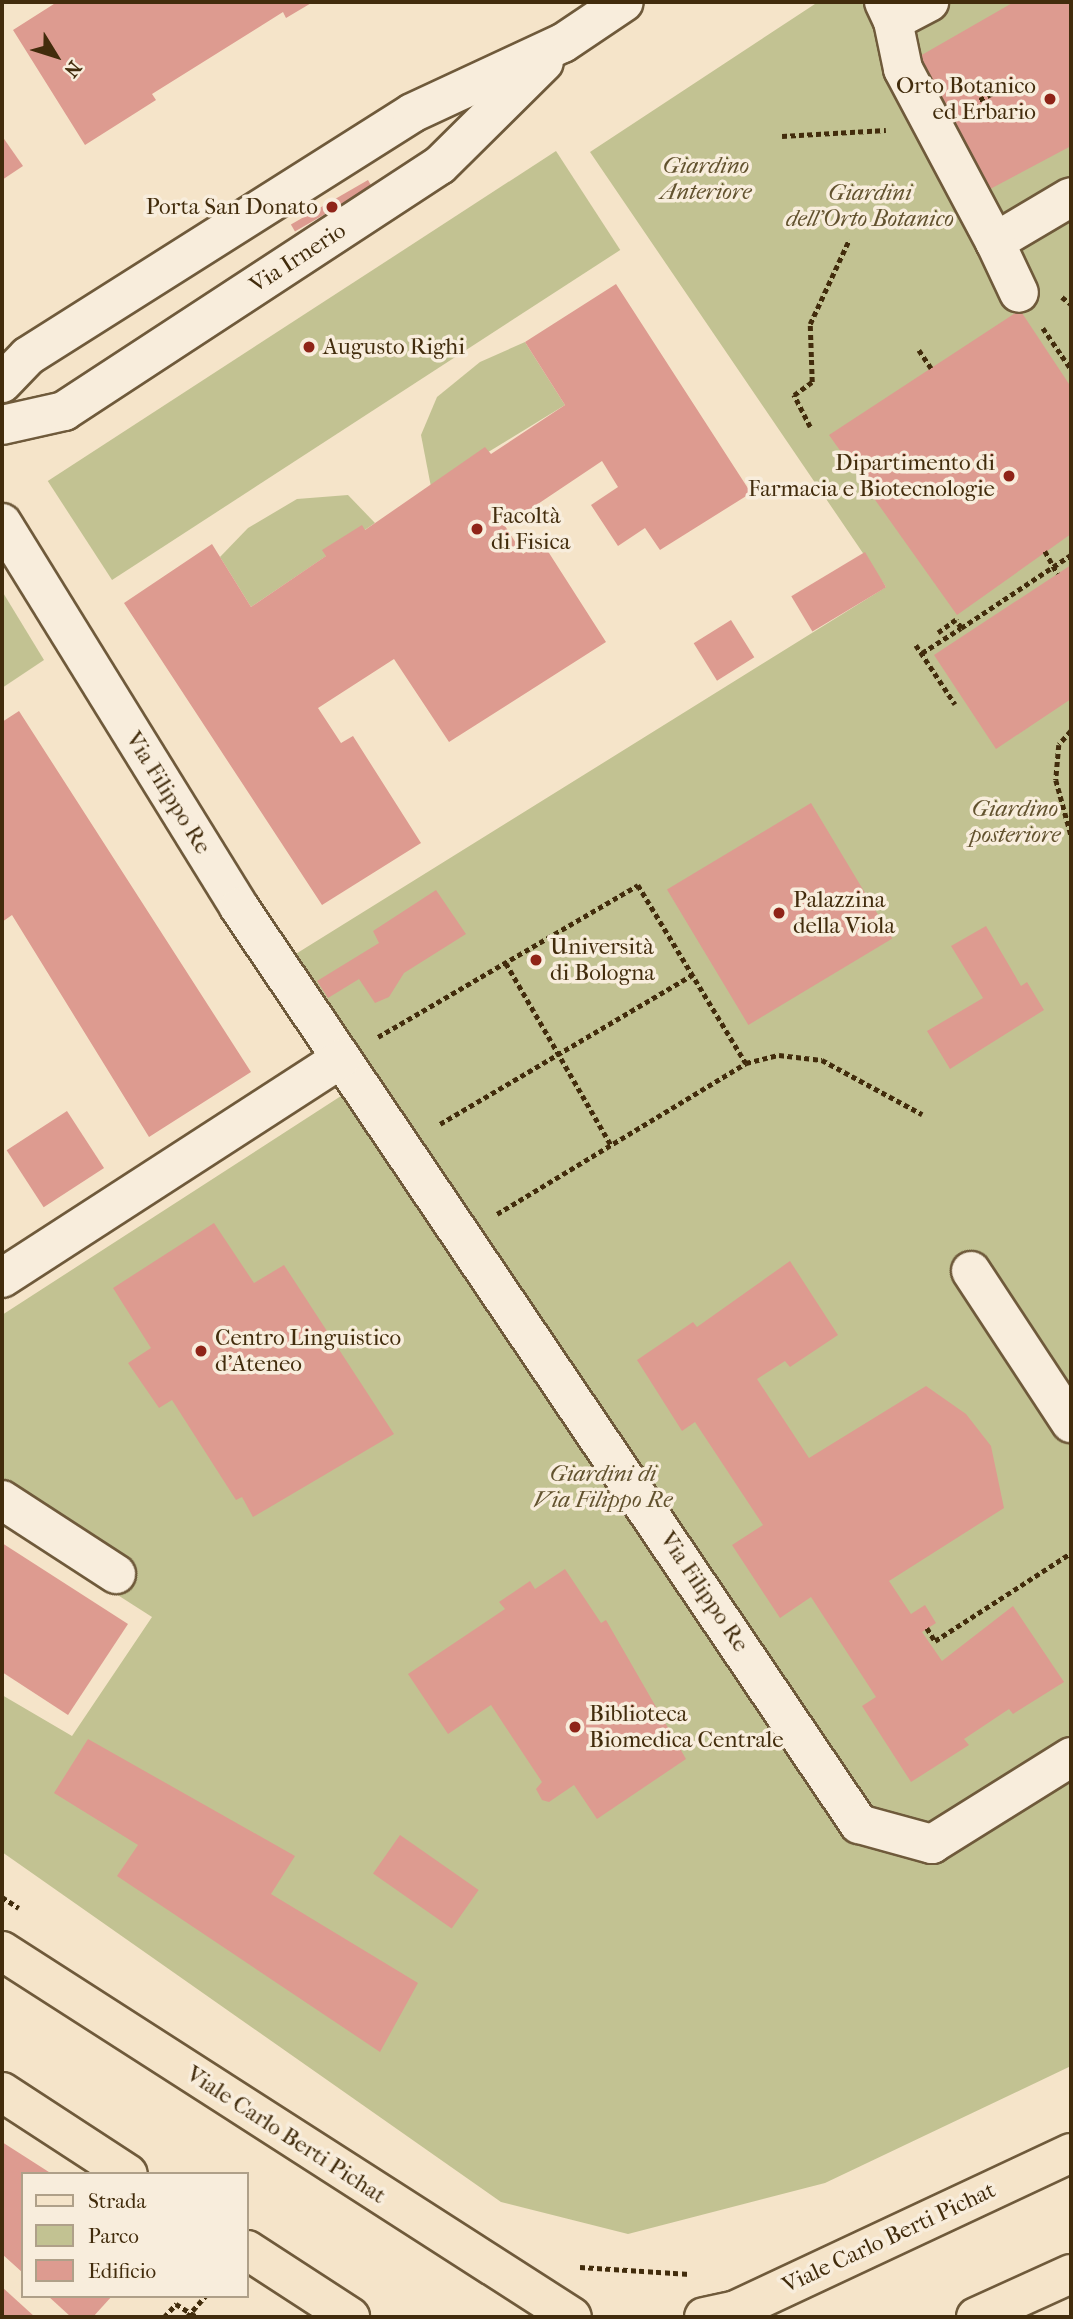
<!DOCTYPE html>
<html>
<head>
<meta charset="utf-8">
<style>
	body { margin:0 }
	#map { position:relative; width:1073px; height:2319px; overflow:hidden; background:#f5e4c9; font-family:"IM FELL French Canon",serif }
	div>[style] { position:absolute }
	.green>* { inset:0; background:#c2c292; transform-origin:0 0 }
	.building>* { inset:0; background:#dd9b90; transform-origin:0 0 }
	.path>* { height:4.5px; margin-top:-2.25px; transform-origin:0; background:repeating-linear-gradient(90deg,#422c0c 0 5px,transparent 0 8.5px) }
	.roads { filter:drop-shadow(2px 0 #6f5a3b) drop-shadow(-2px 0 #6f5a3b) drop-shadow(0 2px #6f5a3b) drop-shadow(0 -2px #6f5a3b) }
	.minor>* { height:38px; margin:-19px; padding:0 19px; transform-origin:19px; border-radius:19px; background:#f8eddc }
	.major>* { height:38px; margin:-19px; padding:0 19px; transform-origin:19px; border-radius:19px; background:#f5e4c9 }
	.dots>* { width:19px; height:19px; translate:-50% -50%; box-sizing:border-box; border:4px solid #f8eddc; border-radius:50% }
	span { translate:-50% -50%; white-space:nowrap; text-align:center; line-height:1.15; -webkit-text-stroke:7px #f8eddc; paint-order:stroke }
	.poi-label { font-size:23px; color:#422c0c }
	.right { translate:-100% -50%; text-align:right }
	.left { translate:0 -50%; text-align:left }
	.park-label { font-size:23px; color:#62522e; font-style:italic }
	.street-label { font-size:23px; color:#422c0c }
	.frame { position:absolute; inset:0; border:4px solid #422c0c; pointer-events:none }
	.legend { position:absolute; left:21px; top:2172px; width:228px; height:126px; box-sizing:border-box; background:#f8eddc; border:2px solid #afa089; margin:0; padding:9px 12px; list-style:none; font-size:21px; color:#422c0c }
	.legend li { display:flex; align-items:center; gap:14px; height:35px }
	.legend b { width:35px; border:2px solid #afa089 }
	.north { position:absolute; left:21px; top:21px; width:70px; height:70px; -webkit-text-stroke:5px #f8eddc; paint-order:stroke; rotate:128deg; font-size:19px; font-weight:700; line-height:28px; text-align:center; color:#422c0c }
	.north::after { content:''; display:block; margin:auto; width:24px; height:32px; background:#422c0c; clip-path:polygon(50% 0,100% 100%,50% 72%,0 100%) }
</style>
</head>
<body>
<div id="map">
	<div class="green">
		<i style="clip-path:polygon(818px 2px,1030px 2px,1071px 74px,1071px 2066px,825px 2183px,628px 2234px,501px 2202px,2px 1852px,2px 1695px,72px 1736px,152px 1617px,2px 1521px,2px 1315px,358px 1085px,278px 965px,886px 587px,590px 152px)"></i>
		<i style="left:556px;top:151px;width:118px;height:606px;rotate:57deg"></i>
		<i style="clip-path:polygon(525px 342px,565px 405px,431px 487px,421px 435px,437px 397px,480px 362px)"></i>
		<i style="clip-path:polygon(348px 495px,375px 523px,251px 607px,220px 557px,248px 528px,297px 499px)"></i>
		<i style="clip-path:polygon(2px 591px,44px 660px,2px 688px)"></i>
	</div>
	<div class="building">
		<i style="clip-path:polygon(57px 2px,313px 2px,286px 18px,283px 12px,152px 94px,156px 100px,85px 145px,13px 30px)"></i>
		<i style="clip-path:polygon(1014px 2px,1071px 2px,1071px 146px,977px 196px,913px 60px)"></i>
		<i style="clip-path:polygon(2px 136px,23px 166px,2px 180px)"></i>
		<i style="left:368px;top:180px;width:8px;height:89px;rotate:60deg"></i>
		<i style="clip-path:polygon(616px 284px,751px 493px,660px 550px,645px 528px,618px 546px,591px 505px,618px 487px,602px 461px,505px 526px,523px 554px,542px 542px,606px 642px,449px 742px,394px 659px,318px 708px,341px 743px,353px 736px,421px 843px,322px 905px,124px 603px,212px 544px,251px 607px,326px 556px,322px 550px,362px 525px,365px 530px,485px 447px,491px 454px,565px 405px,525px 342px)"></i>
		<i style="clip-path:polygon(1020px 310px,1071px 387px,1071px 534px,957px 615px,829px 435px)"></i>
		<i style="left:865px;top:552px;width:41px;height:86px;rotate:59deg"></i>
		<i style="clip-path:polygon(1071px 565px,1071px 699px,996px 749px,934px 655px)"></i>
		<i style="left:731px;top:620px;width:44px;height:44px;rotate:58deg"></i>
		<i style="clip-path:polygon(19px 711px,251px 1072px,149px 1137px,12px 915px,2px 922px,2px 722px)"></i>
		<i style="left:811px;top:803px;width:158px;height:168px;rotate:59deg"></i>
		<i style="clip-path:polygon(436px 890px,466px 934px,404px 973px,389px 997px,375px 1003px,359px 979px,328px 998px,317px 981px,379px 943px,373px 931px)"></i>
		<i style="clip-path:polygon(986px 926px,1021px 986px,1027px 982px,1044px 1010px,950px 1069px,927px 1031px,983px 998px,951px 946px)"></i>
		<i style="left:67px;top:1111px;width:68px;height:72px;rotate:57deg"></i>
		<i style="clip-path:polygon(214px 1223px,254px 1283px,284px 1265px,394px 1434px,253px 1517px,242px 1497px,236px 1500px,172px 1400px,159px 1408px,128px 1363px,151px 1348px,113px 1288px)"></i>
		<i style="clip-path:polygon(790px 1261px,838px 1335px,790px 1367px,785px 1361px,757px 1379px,809px 1458px,926px 1386px,966px 1414px,991px 1446px,1004px 1508px,889px 1581px,911px 1614px,925px 1605px,936px 1623px,922px 1632px,942px 1661px,1013px 1606px,1064px 1682px,1013px 1714px,1009px 1709px,964px 1739px,969px 1745px,911px 1782px,862px 1706px,876px 1697px,811px 1597px,780px 1618px,732px 1545px,763px 1525px,695px 1422px,682px 1431px,637px 1360px,693px 1322px,697px 1327px)"></i>
		<i style="clip-path:polygon(2px 1543px,128px 1624px,68px 1715px,2px 1672px)"></i>
		<i style="clip-path:polygon(565px 1569px,601px 1623px,606px 1620px,686px 1759px,597px 1819px,574px 1785px,549px 1802px,542px 1800px,536px 1789px,542px 1782px,491px 1705px,448px 1734px,408px 1674px,505px 1609px,499px 1602px,530px 1581px,535px 1589px)"></i>
		<i style="clip-path:polygon(88px 1739px,295px 1856px,271px 1894px,418px 1983px,380px 2052px,117px 1876px,138px 1845px,54px 1793px)"></i>
		<i style="left:400px;top:1835px;width:96px;height:47px;rotate:35deg"></i>
		<i style="clip-path:polygon(2px 2142px,52px 2174px,23px 2174px,23px 2273px,2px 2254px)"></i>
		<i style="clip-path:polygon(2px 2287px,35px 2317px,2px 2317px)"></i>
		<i style="clip-path:polygon(48px 2296px,112px 2296px,93px 2317px,71px 2317px)"></i>
	</div>
	<div class="path">
		<i style="left:972px;top:104px;width:34px;rotate:-28deg"></i>
		<i style="left:782px;top:136px;width:104px;rotate:-3.3deg"></i>
		<i style="left:1062px;top:297px;width:11px;rotate:38deg"></i>
		<i style="left:1043px;top:328px;width:50px;rotate:55.7deg"></i>
		<i style="left:919px;top:350px;width:22px;rotate:56deg"></i>
		<i style="left:810px;top:427px;width:36px;rotate:-117deg"></i>
		<i style="left:794px;top:395px;width:22px;rotate:-36deg"></i>
		<i style="left:812px;top:382px;width:58px;rotate:-92deg"></i>
		<i style="left:810px;top:324px;width:93px;rotate:-65.1deg"></i>
		<i style="left:1045px;top:551px;width:26px;rotate:61deg"></i>
		<i style="left:961px;top:628px;width:132px;rotate:-33.6deg"></i>
		<i style="left:916px;top:645px;width:71px;rotate:56.5deg"></i>
		<i style="left:922px;top:653px;width:46px;rotate:-32.7deg"></i>
		<i style="left:961px;top:628px;width:9px;rotate:-122deg"></i>
		<i style="left:956px;top:620px;width:22px;rotate:144deg"></i>
		<i style="left:1071px;top:731px;width:18px;rotate:131deg"></i>
		<i style="left:1059px;top:745px;width:35px;rotate:95deg"></i>
		<i style="left:1056px;top:780px;width:57px;rotate:74.7deg"></i>
		<i style="left:506px;top:963px;width:210px;rotate:60deg"></i>
		<i style="left:378px;top:1037px;width:301px;rotate:-30.3deg"></i>
		<i style="left:638px;top:885px;width:208px;rotate:58.8deg"></i>
		<i style="left:440px;top:1124px;width:293px;rotate:-30.6deg"></i>
		<i style="left:497px;top:1214px;width:291px;rotate:-31.2deg"></i>
		<i style="left:746px;top:1063px;width:34px;rotate:-14deg"></i>
		<i style="left:779px;top:1055px;width:43px;rotate:6.6deg"></i>
		<i style="left:822px;top:1060px;width:114px;rotate:28.4deg"></i>
		<i style="left:927px;top:1628px;width:15px;rotate:58deg"></i>
		<i style="left:935px;top:1641px;width:162px;rotate:-32.9deg"></i>
		<i style="left:2px;top:1897px;width:20px;rotate:33deg"></i>
		<i style="left:580px;top:2267px;width:110px;rotate:3.6deg"></i>
		<i style="left:164px;top:2317px;width:18px;rotate:-47deg"></i>
		<i style="left:176px;top:2304px;width:25px;rotate:32deg"></i>
		<i style="left:187px;top:2317px;width:28px;rotate:-49deg"></i>
	</div>
	<div class="roads">
		<div class="minor">
			<i style="left:884px;top:2px;width:21px;rotate:65deg"></i>
			<i style="left:893px;top:21px;width:41px;rotate:-27.8deg"></i>
			<i style="left:893px;top:21px;width:49px;rotate:78.2deg"></i>
			<i style="left:903px;top:69px;width:196px;rotate:62deg"></i>
			<i style="left:995px;top:242px;width:88px;rotate:-30.6deg"></i>
			<i style="left:995px;top:242px;width:56px;rotate:64.8deg"></i>
			<i style="left:2px;top:383px;width:37px;rotate:-46deg"></i>
			<i style="left:28px;top:356px;width:454px;rotate:-32.3deg"></i>
			<i style="left:412px;top:113px;width:166px;rotate:-24.9deg"></i>
			<i style="left:563px;top:43px;width:73px;rotate:-33.9deg"></i>
			<i style="left:2px;top:425px;width:64px;rotate:-12.7deg"></i>
			<i style="left:64px;top:411px;width:449px;rotate:-33.2deg"></i>
			<i style="left:440px;top:165px;width:146px;rotate:-44.7deg"></i>
			<i style="left:2px;top:523px;width:451px;rotate:58.3deg"></i>
			<i style="left:239px;top:907px;width:1107px;rotate:55.94deg"></i>
			<i style="left:859px;top:1824px;width:76px;rotate:15.3deg"></i>
			<i style="left:932px;top:1844px;width:164px;rotate:-32deg"></i>
			<i style="left:971px;top:1271px;width:182px;rotate:56.7deg"></i>
			<i style="left:2px;top:1278px;width:404px;rotate:-32.9deg"></i>
			<i style="left:2px;top:1500px;width:136px;rotate:33deg"></i>
		</div>
		<div class="major">
			<i style="left:2px;top:1951px;width:677px;rotate:32.7deg"></i>
			<i style="left:2px;top:2092px;width:150px;rotate:33.1deg"></i>
			<i style="left:247px;top:2250px;width:123px;rotate:33deg"></i>
			<i style="left:704px;top:2317px;width:33px;rotate:-12deg"></i>
			<i style="left:736px;top:2310px;width:370px;rotate:-25.1deg"></i>
			<i style="left:976px;top:2317px;width:104px;rotate:-24.4deg"></i>
		</div>
	</div>
	<div class="dots">
		<i style="left:1050px;top:99px;background:#8f2418"></i>
		<i style="left:332px;top:207px;background:#8f2418"></i>
		<i style="left:309px;top:347px;background:#8f2418"></i>
		<i style="left:1009px;top:476px;background:#8f2418"></i>
		<i style="left:477px;top:529px;background:#8f2418"></i>
		<i style="left:779px;top:913px;background:#8f2418"></i>
		<i style="left:536px;top:960px;background:#8f2418"></i>
		<i style="left:201px;top:1351px;background:#8f2418"></i>
		<i style="left:575px;top:1727px;background:#8f2418"></i>
	</div>
	<div class="poi-label">
		<span class="right" style="left:1036px;top:99px">Orto Botanico<br>ed Erbario</span>
		<span class="right" style="left:318px;top:207px">Porta San Donato</span>
		<span class="left" style="left:323px;top:347px">Augusto Righi</span>
		<span class="right" style="left:995px;top:476px">Dipartimento di<br>Farmacia e Biotecnologie</span>
		<span class="left" style="left:491px;top:529px">Facoltà<br>di Fisica</span>
		<span class="left" style="left:793px;top:913px">Palazzina<br>della Viola</span>
		<span class="left" style="left:550px;top:960px">Università<br>di Bologna</span>
		<span class="left" style="left:215px;top:1351px">Centro Linguistico<br>d'Ateneo</span>
		<span class="left" style="left:589px;top:1727px">Biblioteca<br>Biomedica Centrale</span>
	</div>
	<div class="park-label">
		<span style="left:706px;top:179px">Giardino<br>Anteriore</span>
		<span style="left:870px;top:206px">Giardini<br>dell'Orto Botanico</span>
		<span style="left:1015px;top:822px">Giardino<br>posteriore</span>
		<span style="left:603px;top:1487px">Giardini di<br>Via Filippo Re</span>
	</div>
	<div class="street-label">
		<span style="left:298px;top:258px;rotate:-33deg">Via Irnerio</span>
		<span style="left:168px;top:793px;rotate:58deg">Via Filippo Re</span>
		<span style="left:704px;top:1592px;rotate:56deg">Via Filippo Re</span>
		<span style="left:286px;top:2135px;rotate:33deg">Viale Carlo Berti Pichat</span>
		<span style="left:889px;top:2238px;rotate:-25deg">Viale Carlo Berti Pichat</span>
	</div>
	<div class="frame"></div>
	<ul class="legend">
	<li><b style="height:9px;background:#f5e4c9"></b>Strada</li>
	<li><b style="height:19px;background:#c2c292"></b>Parco</li>
	<li><b style="height:19px;background:#dd9b90"></b>Edificio</li>
	</ul>
	<div class="north">N</div>
</div>
</body>
</html>
